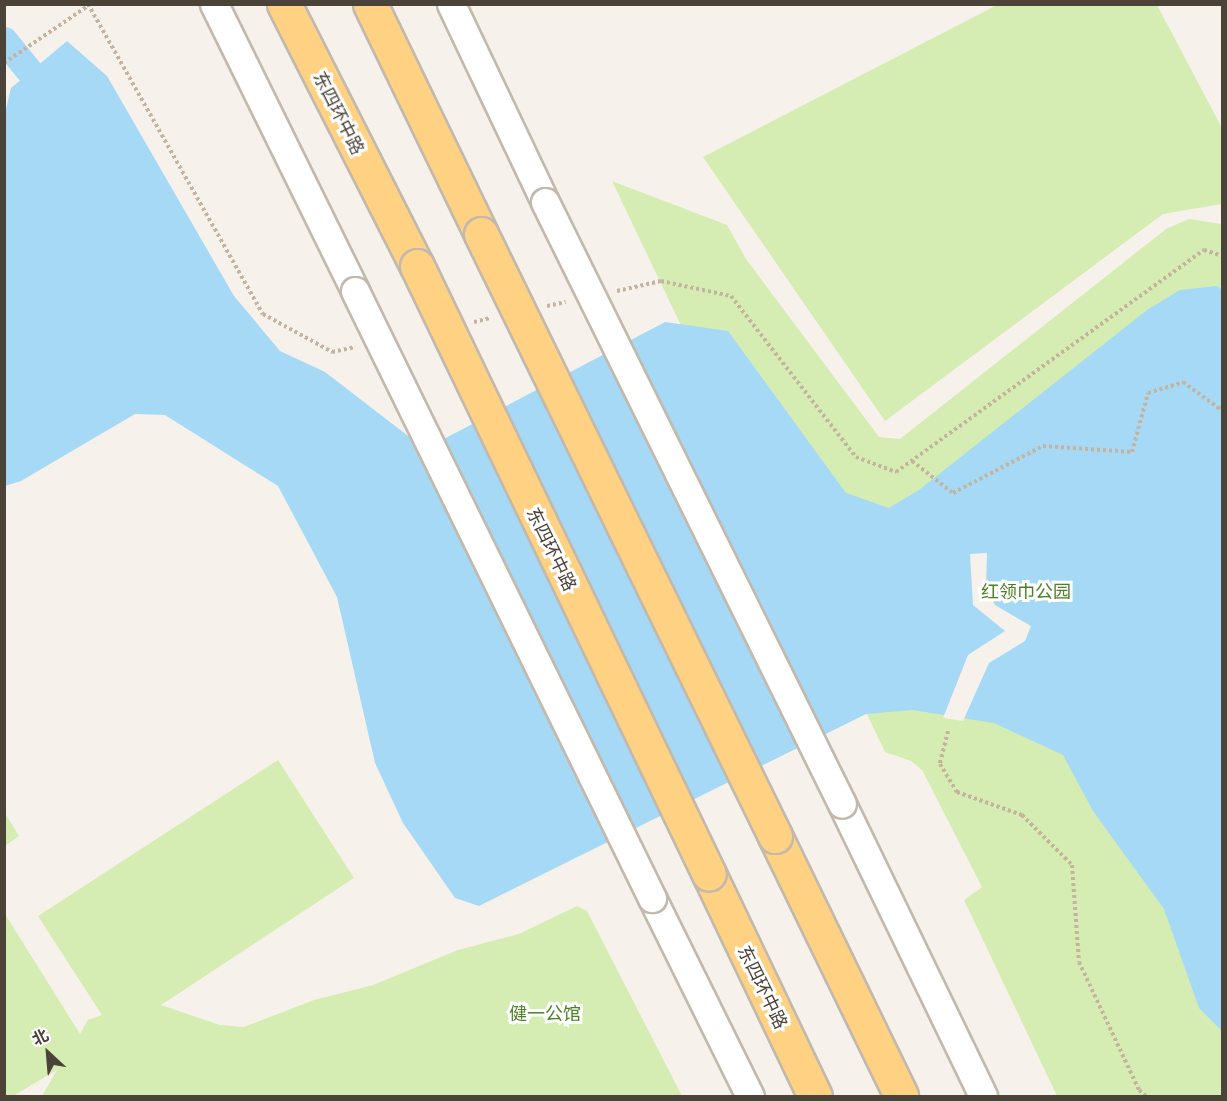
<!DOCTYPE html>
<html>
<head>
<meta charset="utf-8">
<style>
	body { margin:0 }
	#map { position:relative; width:1227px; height:1101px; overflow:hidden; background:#f6f2eb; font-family:"Exo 2","Noto Sans SC",sans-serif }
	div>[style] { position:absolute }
	.green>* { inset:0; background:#d5ecb2 }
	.water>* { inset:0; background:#a5d9f5 }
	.pier>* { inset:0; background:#f6f2eb }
	.canal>* { height:27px; margin:-13.5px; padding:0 13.5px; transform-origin:13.5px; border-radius:13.5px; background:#a5d9f5 }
	.path>* { height:4px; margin-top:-2px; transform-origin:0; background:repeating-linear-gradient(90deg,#c5b49d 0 3px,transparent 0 6px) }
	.roads { filter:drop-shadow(2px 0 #c2b9ac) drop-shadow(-2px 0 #c2b9ac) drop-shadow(0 2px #c2b9ac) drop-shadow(0 -2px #c2b9ac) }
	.tertiary>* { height:27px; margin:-13.5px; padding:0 13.5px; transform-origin:13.5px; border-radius:13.5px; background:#fff }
	.trunk>* { height:33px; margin:-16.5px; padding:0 16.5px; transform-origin:16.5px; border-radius:16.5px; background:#ffd283 }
	.bridges { filter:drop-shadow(2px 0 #c2b9ac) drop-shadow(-2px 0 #c2b9ac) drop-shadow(0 2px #c2b9ac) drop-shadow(0 -2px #c2b9ac) }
	.tertiary-bridge>* { height:27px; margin:-13.5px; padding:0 13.5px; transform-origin:13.5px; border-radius:13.5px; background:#fff }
	.trunk-bridge>* { height:33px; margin:-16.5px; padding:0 16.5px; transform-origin:16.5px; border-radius:16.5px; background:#ffd283 }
	span { translate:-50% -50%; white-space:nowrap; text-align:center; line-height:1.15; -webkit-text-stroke:6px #fff; paint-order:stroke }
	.street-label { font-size:18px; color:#4b4238 }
	.park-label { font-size:18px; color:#4e8126 }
	.frame { position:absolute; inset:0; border:6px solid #4b4238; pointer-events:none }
	.north { position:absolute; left:18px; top:1023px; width:60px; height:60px; -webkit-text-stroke:4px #fff; paint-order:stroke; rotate:334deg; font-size:16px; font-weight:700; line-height:24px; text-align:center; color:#4b4238 }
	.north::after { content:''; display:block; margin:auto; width:21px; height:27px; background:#4b4238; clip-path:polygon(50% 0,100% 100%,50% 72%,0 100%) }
</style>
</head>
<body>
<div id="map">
	<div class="green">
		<i style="clip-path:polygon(997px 5px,1157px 5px,1222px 128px,1222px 204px,1163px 214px,885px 421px,703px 157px)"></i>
		<i style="clip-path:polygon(612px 181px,727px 225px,746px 259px,879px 437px,900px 439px,1166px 229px,1189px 219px,1222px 224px,1222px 1096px,1057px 1096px,964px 900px,982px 887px,922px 770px,911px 761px,885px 752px)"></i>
		<i style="clip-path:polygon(278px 760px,354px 878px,161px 1005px,220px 1025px,244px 1027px,314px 1000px,373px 985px,458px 950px,519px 934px,577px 906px,587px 911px,682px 1096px,42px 1096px,57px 1070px,13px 1096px,5px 1096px,5px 914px,80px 1034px,88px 1020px,102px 1015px,38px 916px)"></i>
		<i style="clip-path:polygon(5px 813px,19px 836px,5px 846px,4px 846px)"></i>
	</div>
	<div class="water">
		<i style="clip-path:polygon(67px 41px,107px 76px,234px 296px,280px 351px,325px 372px,425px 449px,665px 322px,728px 331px,846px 493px,889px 508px,919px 490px,1147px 310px,1180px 290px,1217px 286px,1222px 290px,1222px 1031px,1199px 1008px,1164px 909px,1093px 811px,1063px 755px,994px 723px,913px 710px,866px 714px,479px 906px,455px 898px,403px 823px,375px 763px,337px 597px,278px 486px,165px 415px,135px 414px,21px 481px,5px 486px,5px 113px,11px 88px)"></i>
	</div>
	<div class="pier">
		<i style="clip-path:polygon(987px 553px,986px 588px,995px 605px,1031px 626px,1025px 641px,989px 663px,963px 721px,943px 718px,968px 655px,1005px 631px,973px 605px,970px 554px)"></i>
	</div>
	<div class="canal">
		<i style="left:4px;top:40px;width:38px;rotate:51deg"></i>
	</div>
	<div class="path">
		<i style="left:88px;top:4px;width:356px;rotate:60.6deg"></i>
		<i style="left:263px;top:314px;width:79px;rotate:28.8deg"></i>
		<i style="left:332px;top:352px;width:24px;rotate:-12deg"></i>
		<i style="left:4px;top:63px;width:102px;rotate:-34.2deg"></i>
		<i style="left:617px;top:291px;width:45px;rotate:-12.8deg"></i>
		<i style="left:661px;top:281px;width:72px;rotate:12.1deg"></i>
		<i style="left:731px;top:296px;width:204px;rotate:52.2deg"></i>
		<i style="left:856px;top:457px;width:43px;rotate:20.6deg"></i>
		<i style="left:896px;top:472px;width:380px;rotate:-35.8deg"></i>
		<i style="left:1204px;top:250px;width:19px;rotate:18deg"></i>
		<i style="left:547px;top:306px;width:19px;rotate:-12deg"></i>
		<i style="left:474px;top:322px;width:16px;rotate:-14deg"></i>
		<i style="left:912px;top:461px;width:52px;rotate:38deg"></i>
		<i style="left:953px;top:493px;width:102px;rotate:-27.6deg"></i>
		<i style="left:1043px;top:446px;width:89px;rotate:3.9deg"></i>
		<i style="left:1132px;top:452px;width:61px;rotate:-74.8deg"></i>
		<i style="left:1148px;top:393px;width:37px;rotate:-17deg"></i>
		<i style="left:1183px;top:382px;width:46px;rotate:36.1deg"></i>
		<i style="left:1220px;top:409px;width:4px;rotate:-56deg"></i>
		<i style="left:948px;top:731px;width:34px;rotate:104deg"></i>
		<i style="left:940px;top:764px;width:33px;rotate:59deg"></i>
		<i style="left:957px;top:792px;width:69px;rotate:19.5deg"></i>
		<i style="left:1022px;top:815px;width:71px;rotate:45deg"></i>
		<i style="left:1072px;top:865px;width:97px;rotate:85.9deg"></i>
		<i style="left:1079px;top:962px;width:141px;rotate:64.9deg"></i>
		<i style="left:1139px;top:1090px;width:9px;rotate:41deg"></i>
	</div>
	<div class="roads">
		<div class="tertiary">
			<i style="left:214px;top:4px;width:320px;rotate:63.8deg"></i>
			<i style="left:451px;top:4px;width:219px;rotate:64.6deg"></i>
			<i style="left:842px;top:804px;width:324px;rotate:64.2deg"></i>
			<i style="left:652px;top:898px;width:221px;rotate:63.7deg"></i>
		</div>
		<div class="trunk">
			<i style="left:284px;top:4px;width:294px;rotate:63.1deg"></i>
			<i style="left:370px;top:4px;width:255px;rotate:64.2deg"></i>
			<i style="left:775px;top:836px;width:289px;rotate:64.1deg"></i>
			<i style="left:709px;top:874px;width:246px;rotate:64.5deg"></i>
		</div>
	</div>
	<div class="bridges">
		<div class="tertiary-bridge">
			<i style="left:545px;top:202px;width:671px;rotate:63.74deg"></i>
			<i style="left:355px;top:291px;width:676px;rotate:63.93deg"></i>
		</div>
		<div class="trunk-bridge">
			<i style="left:481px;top:234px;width:670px;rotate:63.97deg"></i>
			<i style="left:417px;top:266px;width:674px;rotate:64.35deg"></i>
		</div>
	</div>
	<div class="street-label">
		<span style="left:339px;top:113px;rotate:63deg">东四环中路</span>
		<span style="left:552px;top:549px;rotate:64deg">东四环中路</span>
		<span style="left:763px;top:987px;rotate:64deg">东四环中路</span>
	</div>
	<div class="park-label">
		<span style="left:1026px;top:591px">红领巾公园</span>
		<span style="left:545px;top:1013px">健一公馆</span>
	</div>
	<div class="frame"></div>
	<div class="north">北</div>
</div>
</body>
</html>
